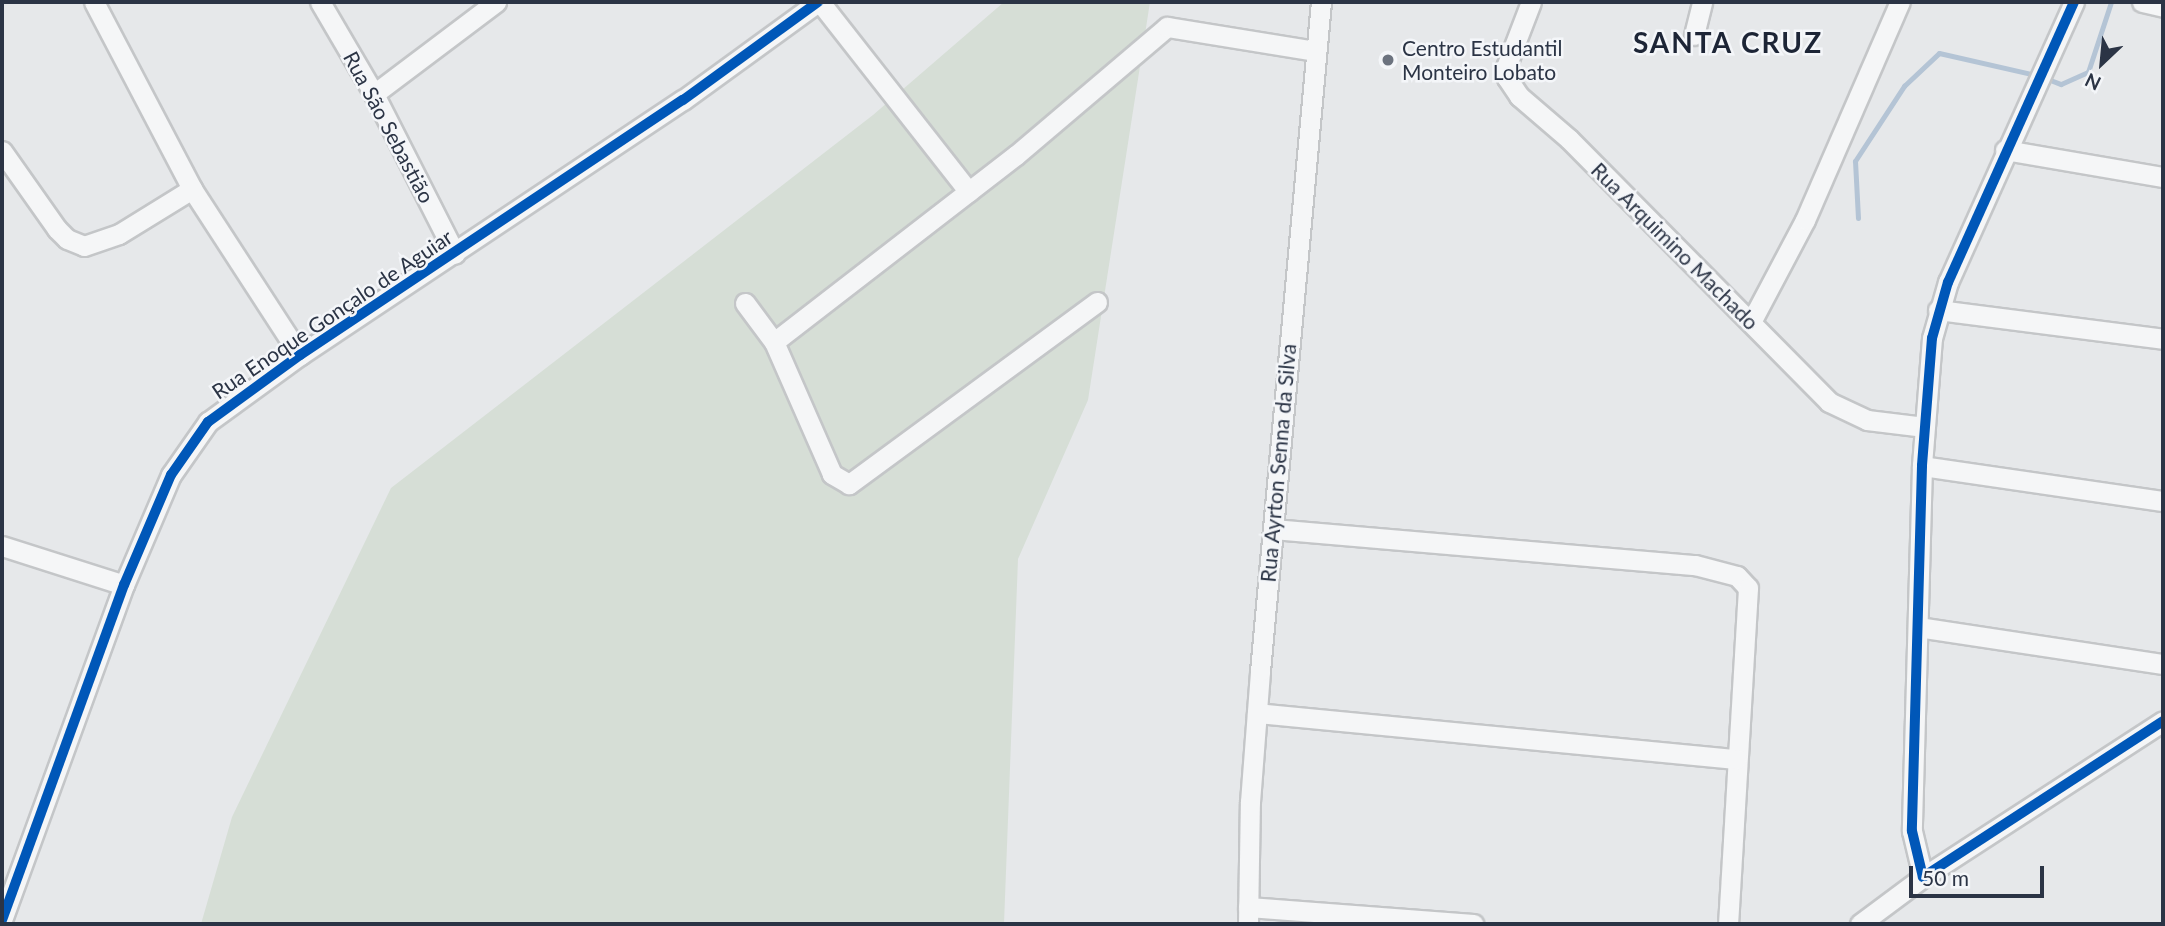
<!DOCTYPE html>
<html>
<head>
<meta charset="utf-8">
<style>
	body { margin:0 }
	#map { position:relative; width:2165px; height:926px; overflow:hidden; background:#e6e8ea; font-family:Lato,sans-serif }
	div>[style] { position:absolute }
	.green>* { inset:0; background:#d6ded6 }
	.stream>* { height:5px; margin:-2.5px; padding:0 2.5px; transform-origin:2.5px; border-radius:2.5px; background:#b4c4d5 }
	.roads { filter:drop-shadow(2px 0 #c4c6c8) drop-shadow(-2px 0 #c4c6c8) drop-shadow(0 2px #c4c6c8) drop-shadow(0 -2px #c4c6c8) }
	.minor>* { height:19px; margin:-9.5px; padding:0 9.5px; transform-origin:9.5px; border-radius:9.5px; background:#f5f6f7 }
	.cycleway>* { height:10px; margin:-5px; padding:0 5px; transform-origin:5px; border-radius:5px; background:#0057b8 }
	.dots>* { width:19px; height:19px; translate:-50% -50%; box-sizing:border-box; border:4px solid #f4f6f9; border-radius:50% }
	span { translate:-50% -50%; white-space:nowrap; text-align:center; line-height:1.15; -webkit-text-stroke:5px #f4f6f9; paint-order:stroke }
	.poi-label { font-size:21px; color:#2b3445 }
	.left { translate:0 -50%; text-align:left }
	.street-label { font-size:21px; color:#2b3445 }
	.district-label { font-size:28px; color:#1d2536; font-weight:700; letter-spacing:2px }
	.frame { position:absolute; inset:0; border:4px solid #2b3445; pointer-events:none }
	.north { position:absolute; left:2067px; top:28px; width:70px; height:70px; -webkit-text-stroke:5px #f4f6f9; paint-order:stroke; rotate:206deg; font-size:19px; font-weight:700; line-height:28px; text-align:center; color:#2b3445 }
	.north::after { content:''; display:block; margin:auto; width:24px; height:32px; background:#2b3445; clip-path:polygon(50% 0,100% 100%,50% 72%,0 100%) }
	.scale { position:absolute; left:1909px; top:866px; width:135px; height:32px; box-sizing:border-box; border:4px solid #2b3445; border-top:0; padding-left:9px; font-size:21px; line-height:24px; white-space:nowrap; color:#2b3445; -webkit-text-stroke:5px #f4f6f9; paint-order:stroke }
</style>
</head>
<body>
<div id="map">
	<div class="green">
		<i style="clip-path:polygon(1004px 2px,1150px 2px,1088px 400px,1018px 559px,1004px 924px,201px 924px,232px 817px,391px 488px,873px 115px)"></i>
	</div>
	<div class="stream">
		<i style="left:2045px;top:78px;width:17px;rotate:21deg"></i>
		<i style="left:2061px;top:84px;width:30px;rotate:-24deg"></i>
		<i style="left:2088px;top:72px;width:74px;rotate:-71.8deg"></i>
		<i style="left:1858px;top:218px;width:57px;rotate:-93deg"></i>
		<i style="left:1855px;top:161px;width:90px;rotate:-56.8deg"></i>
		<i style="left:1904px;top:86px;width:48px;rotate:-43.3deg"></i>
		<i style="left:1939px;top:53px;width:99px;rotate:12.8deg"></i>
	</div>
	<div class="roads">
		<div class="minor">
			<i style="left:94px;top:2px;width:211px;rotate:62.3deg"></i>
			<i style="left:192px;top:189px;width:198px;rotate:57deg"></i>
			<i style="left:320px;top:2px;width:107px;rotate:59.6deg"></i>
			<i style="left:374px;top:94px;width:179px;rotate:63.1deg"></i>
			<i style="left:820px;top:2px;width:241px;rotate:51.9deg"></i>
			<i style="left:1531px;top:2px;width:70px;rotate:111deg"></i>
			<i style="left:1506px;top:67px;width:11px;rotate:85deg"></i>
			<i style="left:1507px;top:78px;width:22px;rotate:56deg"></i>
			<i style="left:1519px;top:96px;width:66px;rotate:40.7deg"></i>
			<i style="left:1569px;top:139px;width:370px;rotate:45.3deg"></i>
			<i style="left:1829px;top:402px;width:42px;rotate:25.3deg"></i>
			<i style="left:1867px;top:420px;width:58px;rotate:6.9deg"></i>
			<i style="left:2074px;top:2px;width:307px;rotate:114.2deg"></i>
			<i style="left:1948px;top:282px;width:58px;rotate:105.9deg"></i>
			<i style="left:1932px;top:338px;width:128px;rotate:94.5deg"></i>
			<i style="left:1922px;top:466px;width:365px;rotate:91.6deg"></i>
			<i style="left:1912px;top:831px;width:47px;rotate:76.6deg"></i>
			<i style="left:1923px;top:877px;width:286px;rotate:-33deg"></i>
			<i style="left:2142px;top:2px;width:22px;rotate:13deg"></i>
			<i style="left:1694px;top:35px;width:34px;rotate:-76deg"></i>
			<i style="left:374px;top:94px;width:153px;rotate:-37deg"></i>
			<i style="left:2005px;top:150px;width:160px;rotate:9.7deg"></i>
			<i style="left:2px;top:151px;width:95px;rotate:54.8deg"></i>
			<i style="left:57px;top:229px;width:14px;rotate:45deg"></i>
			<i style="left:67px;top:239px;width:18px;rotate:22deg"></i>
			<i style="left:84px;top:246px;width:37px;rotate:-19deg"></i>
			<i style="left:119px;top:234px;width:86px;rotate:-31.7deg"></i>
			<i style="left:1097px;top:302px;width:308px;rotate:143.7deg"></i>
			<i style="left:849px;top:484px;width:20px;rotate:-150deg"></i>
			<i style="left:832px;top:474px;width:144px;rotate:-113.7deg"></i>
			<i style="left:774px;top:342px;width:306px;rotate:-37.7deg"></i>
			<i style="left:1016px;top:155px;width:198px;rotate:-40.3deg"></i>
			<i style="left:1167px;top:27px;width:151px;rotate:9.2deg"></i>
			<i style="left:745px;top:303px;width:49px;rotate:53.4deg"></i>
			<i style="left:1938px;top:310px;width:227px;rotate:7.3deg"></i>
			<i style="left:1751px;top:322px;width:115px;rotate:-62.1deg"></i>
			<i style="left:1805px;top:220px;width:238px;rotate:-66.5deg"></i>
			<i style="left:1922px;top:466px;width:244px;rotate:8.3deg"></i>
			<i style="left:1273px;top:529px;width:424px;rotate:4.9deg"></i>
			<i style="left:1695px;top:565px;width:43px;rotate:14.7deg"></i>
			<i style="left:1737px;top:576px;width:16px;rotate:47deg"></i>
			<i style="left:1748px;top:588px;width:337px;rotate:93.4deg"></i>
			<i style="left:2px;top:546px;width:128px;rotate:17.7deg"></i>
			<i style="left:1918px;top:627px;width:248px;rotate:8.6deg"></i>
			<i style="left:1257px;top:713px;width:482px;rotate:5.5deg"></i>
			<i style="left:1248px;top:907px;width:226px;rotate:4.3deg"></i>
			<i style="left:2px;top:920px;width:357px;rotate:-70deg"></i>
			<i style="left:124px;top:585px;width:120px;rotate:-66.9deg"></i>
			<i style="left:171px;top:475px;width:65px;rotate:-55.1deg"></i>
			<i style="left:208px;top:422px;width:114px;rotate:-36.1deg"></i>
			<i style="left:300px;top:355px;width:460px;rotate:-33.7deg"></i>
			<i style="left:683px;top:100px;width:167px;rotate:-36deg"></i>
			<i style="left:1248px;top:924px;width:122px;rotate:-89.1deg"></i>
			<i style="left:1250px;top:802px;width:131px;rotate:-85.6deg"></i>
			<i style="left:1260px;top:671px;width:672px;rotate:-84.79deg"></i>
			<i style="left:1860px;top:924px;width:79px;rotate:-36.7deg"></i>
		</div>
	</div>
	<div class="cycleway">
		<i style="left:2074px;top:2px;width:307px;rotate:114.2deg"></i>
		<i style="left:1948px;top:282px;width:58px;rotate:105.9deg"></i>
		<i style="left:1932px;top:338px;width:128px;rotate:94.5deg"></i>
		<i style="left:1922px;top:466px;width:365px;rotate:91.6deg"></i>
		<i style="left:1912px;top:831px;width:47px;rotate:76.6deg"></i>
		<i style="left:1923px;top:877px;width:286px;rotate:-33deg"></i>
		<i style="left:2px;top:920px;width:357px;rotate:-70deg"></i>
		<i style="left:124px;top:585px;width:120px;rotate:-66.9deg"></i>
		<i style="left:171px;top:475px;width:65px;rotate:-55.1deg"></i>
		<i style="left:208px;top:422px;width:114px;rotate:-36.1deg"></i>
		<i style="left:300px;top:355px;width:460px;rotate:-33.7deg"></i>
		<i style="left:683px;top:100px;width:167px;rotate:-36deg"></i>
	</div>
	<div class="dots">
		<i style="left:1388px;top:60px;background:#6c737f"></i>
	</div>
	<div class="poi-label">
		<span class="left" style="left:1402px;top:60px">Centro Estudantil<br>Monteiro Lobato</span>
	</div>
	<div class="street-label">
		<span style="left:389px;top:127px;rotate:62deg">Rua São Sebastião</span>
		<span style="left:1675px;top:246px;rotate:45deg">Rua Arquimino Machado</span>
		<span style="left:332px;top:314px;rotate:-34deg">Rua Enoque Gonçalo de Aguiar</span>
		<span style="left:1278px;top:463px;rotate:-85deg">Rua Ayrton Senna da Silva</span>
	</div>
	<div class="district-label">
		<span style="left:1728px;top:42px">SANTA CRUZ</span>
	</div>
	<div class="frame"></div>
	<div class="north">N</div>
	<div class="scale">50 m</div>
</div>
</body>
</html>
